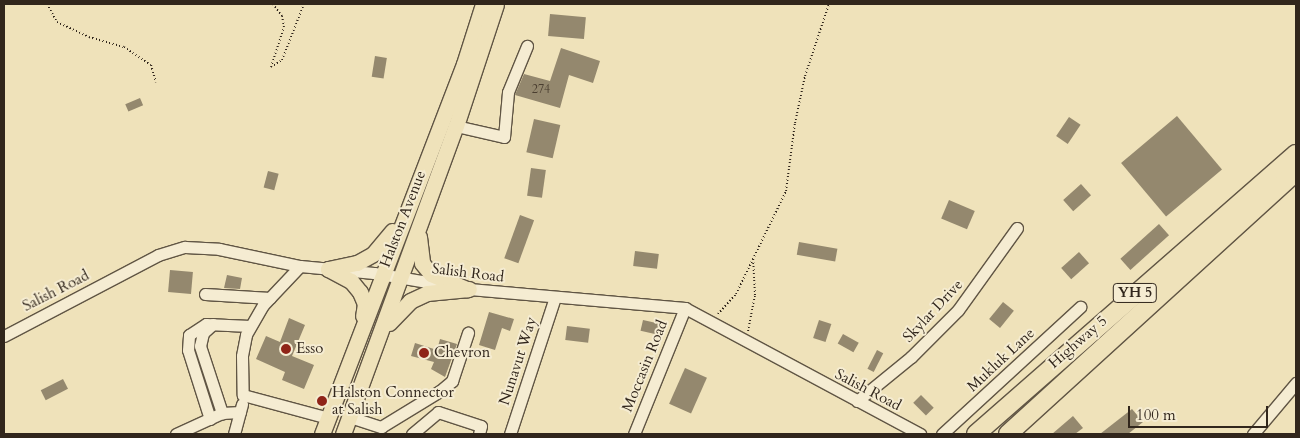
<!DOCTYPE html>
<html>
<head>
<meta charset="utf-8">
<style>
	body { margin:0 }
	#map { position:relative; width:1300px; height:438px; overflow:hidden; background:#efe2ba; font-family:Cardo,serif }
	div>[style] { position:absolute }
	.building>* { inset:0; background:#94886e; transform-origin:0 0 }
	.path>* { height:2px; margin-top:-1px; transform-origin:0; background:repeating-linear-gradient(90deg,#31261c 0 1px,transparent 0 3.5px) }
	.roads { filter:drop-shadow(1px 0 #605544) drop-shadow(-1px 0 #605544) drop-shadow(0 1px #605544) drop-shadow(0 -1px #605544) }
	.minor>* { height:11px; margin:-5.5px; padding:0 5.5px; transform-origin:5.5px; border-radius:5.5px; background:#f5ecd2 }
	.major>* { height:15px; margin:-7.5px; padding:0 7.5px; transform-origin:7.5px; border-radius:7.5px; background:#efe2ba }
	.highway>* { height:18px; margin:-9px; padding:0 9px; transform-origin:9px; border-radius:9px; background:#efe2ba }
	.dots>* { width:14px; height:14px; translate:-50% -50%; box-sizing:border-box; border:2px solid #f5ecd2; border-radius:50% }
	span { translate:-50% -50%; white-space:nowrap; text-align:center; line-height:1.15; -webkit-text-stroke:4px #f5ecd2; paint-order:stroke }
	.number-label { font-size:12px; color:#4a3e30 }
	.number-label span { -webkit-text-stroke-width:0 }
	.shield-label span { padding:1px 4px; background:#f5ecd2; border:1px solid; border-radius:4px; -webkit-text-stroke-width:0 }
	.shield-label { font-size:14px; color:#31261c; font-weight:700 }
	.street-label { font-size:15px; color:#31261c }
	.poi-label { font-size:15px; color:#31261c }
	.left { translate:0 -50%; text-align:left }
	.frame { position:absolute; inset:0; border:5px solid #31261c; pointer-events:none }
	.scale { position:absolute; left:1128px; top:406px; width:140px; height:22px; box-sizing:border-box; border:2px solid #31261c; border-top:0; padding-left:6px; font-size:15px; line-height:18px; white-space:nowrap; color:#31261c; -webkit-text-stroke:4px #f5ecd2; paint-order:stroke }
</style>
</head>
<body>
<div id="map">
	<div class="building">
		<i style="left:550px;top:14px;width:36px;height:22px;rotate:5deg"></i>
		<i style="clip-path:polygon(561px 48px,600px 61px,593px 83px,569px 75px,560px 108px,515px 95px,524px 74px,550px 81px)"></i>
		<i style="left:375px;top:56px;width:12px;height:21px;rotate:9deg"></i>
		<i style="left:140px;top:98px;width:8px;height:16px;rotate:67deg"></i>
		<i style="left:1177px;top:116px;width:70px;height:73px;rotate:50deg"></i>
		<i style="left:1069px;top:117px;width:14px;height:23px;rotate:34deg"></i>
		<i style="left:534px;top:119px;width:27px;height:34px;rotate:13deg"></i>
		<i style="left:531px;top:168px;width:15px;height:28px;rotate:8deg"></i>
		<i style="left:268px;top:171px;width:11px;height:17px;rotate:15deg"></i>
		<i style="left:1081px;top:184px;width:15px;height:24px;rotate:48deg"></i>
		<i style="left:949px;top:200px;width:28px;height:20px;rotate:23deg"></i>
		<i style="left:520px;top:215px;width:15px;height:46px;rotate:20deg"></i>
		<i style="left:1159px;top:224px;width:15px;height:52px;rotate:48deg"></i>
		<i style="left:799px;top:242px;width:39px;height:13px;rotate:10deg"></i>
		<i style="left:635px;top:251px;width:24px;height:15px;rotate:7deg"></i>
		<i style="left:1079px;top:252px;width:15px;height:24px;rotate:48deg"></i>
		<i style="left:170px;top:270px;width:23px;height:22px;rotate:5deg"></i>
		<i style="clip-path:polygon(227px 275px,242px 278px,240px 289px,224px 288px)"></i>
		<i style="left:1003px;top:302px;width:14px;height:22px;rotate:39deg"></i>
		<i style="clip-path:polygon(489px 312px,514px 319px,510px 331px,502px 328px,495px 350px,479px 345px)"></i>
		<i style="clip-path:polygon(289px 318px,305px 325px,292px 356px,314px 365px,304px 389px,282px 380px,285px 372px,256px 359px,266px 336px,280px 342px)"></i>
		<i style="left:643px;top:320px;width:17px;height:11px;rotate:13deg"></i>
		<i style="left:819px;top:320px;width:13px;height:19px;rotate:18deg"></i>
		<i style="left:567px;top:326px;width:23px;height:14px;rotate:7deg"></i>
		<i style="left:843px;top:334px;width:18px;height:11px;rotate:29deg"></i>
		<i style="clip-path:polygon(440px 339px,457px 344px,445px 377px,431px 369px,434px 362px,411px 356px,415px 343px,437px 350px)"></i>
		<i style="left:877px;top:350px;width:7px;height:21px;rotate:27deg"></i>
		<i style="left:685px;top:368px;width:24px;height:39px;rotate:24deg"></i>
		<i style="left:63px;top:379px;width:11px;height:25px;rotate:63deg"></i>
		<i style="left:921px;top:395px;width:18px;height:11px;rotate:45deg"></i>
		<i style="clip-path:polygon(1132px 409px,1143px 422px,1128px 434px,1100px 434px)"></i>
		<i style="clip-path:polygon(1073px 416px,1083px 428px,1075px 434px,1052px 434px)"></i>
	</div>
	<div class="path">
		<i style="left:47px;top:4px;width:21px;rotate:61deg"></i>
		<i style="left:57px;top:22px;width:35px;rotate:25deg"></i>
		<i style="left:89px;top:37px;width:36px;rotate:16deg"></i>
		<i style="left:124px;top:47px;width:32px;rotate:34deg"></i>
		<i style="left:151px;top:65px;width:18px;rotate:74deg"></i>
		<i style="left:271px;top:67px;width:13px;rotate:-32deg"></i>
		<i style="left:282px;top:60px;width:60px;rotate:-68.6deg"></i>
		<i style="left:271px;top:67px;width:42px;rotate:-72deg"></i>
		<i style="left:284px;top:27px;width:11px;rotate:-100deg"></i>
		<i style="left:282px;top:16px;width:15px;rotate:-127deg"></i>
		<i style="left:718px;top:314px;width:27px;rotate:-48deg"></i>
		<i style="left:736px;top:294px;width:114px;rotate:-64.1deg"></i>
		<i style="left:786px;top:191px;width:69px;rotate:-82.5deg"></i>
		<i style="left:795px;top:123px;width:48px;rotate:-78deg"></i>
		<i style="left:805px;top:76px;width:76px;rotate:-71.6deg"></i>
		<i style="left:748px;top:331px;width:37px;rotate:-79deg"></i>
		<i style="left:755px;top:295px;width:36px;rotate:-93deg"></i>
	</div>
	<div class="roads">
		<div class="minor">
			<i style="left:456px;top:126px;width:49px;rotate:12.9deg"></i>
			<i style="left:504px;top:137px;width:45px;rotate:-84.9deg"></i>
			<i style="left:508px;top:92px;width:50px;rotate:-67.6deg"></i>
			<i style="left:300px;top:266px;width:54px;rotate:133.5deg"></i>
			<i style="left:263px;top:305px;width:34px;rotate:120deg"></i>
			<i style="left:246px;top:335px;width:21px;rotate:101deg"></i>
			<i style="left:242px;top:356px;width:39px;rotate:89deg"></i>
			<i style="left:243px;top:395px;width:88px;rotate:15.1deg"></i>
			<i style="left:205px;top:294px;width:65px;rotate:3.5deg"></i>
			<i style="left:213px;top:324px;width:13px;rotate:138deg"></i>
			<i style="left:203px;top:333px;width:13px;rotate:103deg"></i>
			<i style="left:200px;top:346px;width:71px;rotate:71.8deg"></i>
			<i style="left:4px;top:336px;width:174px;rotate:-27.7deg"></i>
			<i style="left:158px;top:255px;width:28px;rotate:-17deg"></i>
			<i style="left:185px;top:247px;width:34px;rotate:3deg"></i>
			<i style="left:219px;top:249px;width:83px;rotate:11.9deg"></i>
			<i style="left:300px;top:266px;width:74px;rotate:5.4deg"></i>
			<i style="left:374px;top:273px;width:96px;rotate:9.6deg"></i>
			<i style="left:469px;top:289px;width:217px;rotate:5deg"></i>
			<i style="left:685px;top:308px;width:267px;rotate:28.2deg"></i>
			<i style="left:857px;top:401px;width:70px;rotate:-39.2deg"></i>
			<i style="left:911px;top:357px;width:66px;rotate:-45deg"></i>
			<i style="left:958px;top:310px;width:101px;rotate:-54.3deg"></i>
			<i style="left:350px;top:417px;width:33px;rotate:18deg"></i>
			<i style="left:381px;top:427px;width:69px;rotate:-31.4deg"></i>
			<i style="left:440px;top:391px;width:16px;rotate:-40deg"></i>
			<i style="left:452px;top:381px;width:51px;rotate:-71.6deg"></i>
			<i style="left:210px;top:419px;width:72px;rotate:-107.7deg"></i>
			<i style="left:188px;top:350px;width:15px;rotate:-86deg"></i>
			<i style="left:189px;top:335px;width:20px;rotate:-33deg"></i>
			<i style="left:206px;top:324px;width:44px;rotate:2.6deg"></i>
			<i style="left:176px;top:434px;width:51px;rotate:-24.5deg"></i>
			<i style="left:222px;top:413px;width:18px;rotate:-3deg"></i>
			<i style="left:234px;top:434px;width:31px;rotate:-75deg"></i>
			<i style="left:412px;top:434px;width:34px;rotate:-40deg"></i>
			<i style="left:438px;top:412px;width:45px;rotate:18deg"></i>
			<i style="left:481px;top:426px;width:8px;rotate:104deg"></i>
			<i style="left:510px;top:434px;width:144px;rotate:-71.8deg"></i>
			<i style="left:634px;top:434px;width:136px;rotate:-68deg"></i>
			<i style="left:942px;top:434px;width:188px;rotate:-42.6deg"></i>
			<i style="left:1253px;top:434px;width:67px;rotate:-49.9deg"></i>
		</div>
		<div class="major">
			<i style="left:419px;top:237px;width:26px;rotate:83deg"></i>
			<i style="left:422px;top:263px;width:14px;rotate:51deg"></i>
			<i style="left:431px;top:274px;width:39px;rotate:23deg"></i>
			<i style="left:328px;top:269px;width:30px;rotate:-12deg"></i>
			<i style="left:357px;top:263px;width:18px;rotate:-29deg"></i>
			<i style="left:373px;top:254px;width:30px;rotate:-50deg"></i>
			<i style="left:328px;top:269px;width:26px;rotate:28deg"></i>
			<i style="left:351px;top:281px;width:14px;rotate:51deg"></i>
			<i style="left:360px;top:292px;width:13px;rotate:67deg"></i>
			<i style="left:365px;top:304px;width:12px;rotate:99deg"></i>
			<i style="left:389px;top:323px;width:30px;rotate:-46deg"></i>
			<i style="left:410px;top:301px;width:19px;rotate:-25deg"></i>
			<i style="left:427px;top:293px;width:42px;rotate:-5.4deg"></i>
			<i style="left:322px;top:434px;width:396px;rotate:-69deg"></i>
			<i style="left:464px;top:64px;width:63px;rotate:-72.4deg"></i>
			<i style="left:343px;top:434px;width:328px;rotate:-69.9deg"></i>
			<i style="left:456px;top:126px;width:128px;rotate:-71.8deg"></i>
		</div>
		<div class="highway">
			<i style="left:976px;top:434px;width:425px;rotate:-41.2deg"></i>
			<i style="left:1008px;top:434px;width:389px;rotate:-42.3deg"></i>
		</div>
	</div>
	<div class="dots">
		<i style="left:286px;top:349px;background:#8f2418"></i>
		<i style="left:424px;top:353px;background:#8f2418"></i>
		<i style="left:322px;top:401px;background:#8f2418"></i>
	</div>
	<div class="number-label">
		<span style="left:541px;top:90px">274</span>
	</div>
	<div class="shield-label">
		<span style="left:1135px;top:293px">YH 5</span>
	</div>
	<div class="street-label">
		<span style="left:403px;top:219px;rotate:-69deg">Halston Avenue</span>
		<span style="left:468px;top:273px;rotate:7deg">Salish Road</span>
		<span style="left:56px;top:291px;rotate:-27deg">Salish Road</span>
		<span style="left:933px;top:311px;rotate:-47deg">Skylar Drive</span>
		<span style="left:1078px;top:342px;rotate:-41deg">Highway 5</span>
		<span style="left:1001px;top:360px;rotate:-43deg">Mukluk Lane</span>
		<span style="left:518px;top:361px;rotate:-72deg">Nunavut Way</span>
		<span style="left:645px;top:366px;rotate:-68deg">Moccasin Road</span>
		<span style="left:868px;top:390px;rotate:28deg">Salish Road</span>
	</div>
	<div class="poi-label">
		<span class="left" style="left:296px;top:349px">Esso</span>
		<span class="left" style="left:434px;top:353px">Chevron</span>
		<span class="left" style="left:332px;top:401px">Halston Connector<br>at Salish</span>
	</div>
	<div class="frame"></div>
	<div class="scale">100 m</div>
</div>
</body>
</html>
